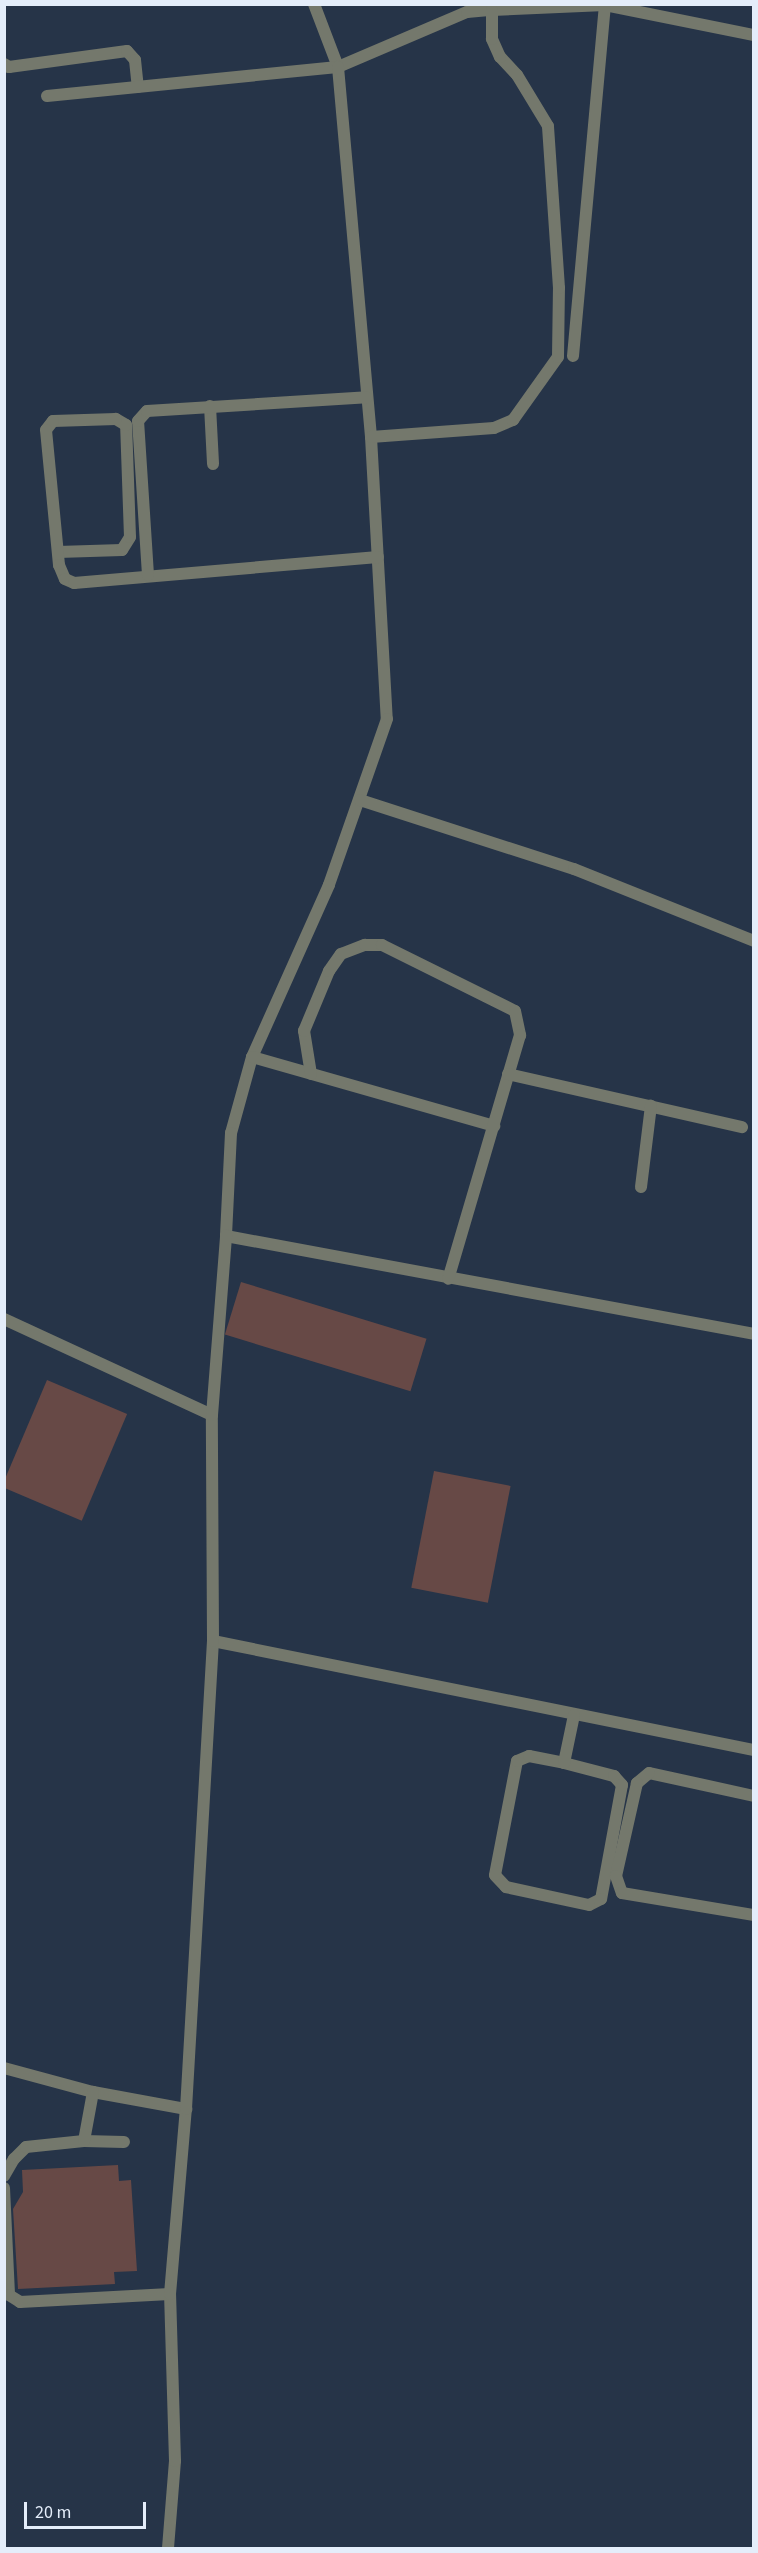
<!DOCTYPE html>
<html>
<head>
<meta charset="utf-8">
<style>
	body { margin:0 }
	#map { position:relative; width:758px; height:2553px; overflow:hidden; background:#263448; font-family:"Source Sans 3",sans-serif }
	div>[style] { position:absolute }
	.building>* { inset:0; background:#674946; transform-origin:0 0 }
	.minor>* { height:12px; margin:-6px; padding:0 6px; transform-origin:6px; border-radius:6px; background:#74786c }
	span { translate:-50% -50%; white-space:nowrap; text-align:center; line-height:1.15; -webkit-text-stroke:4.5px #263448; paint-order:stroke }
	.frame { position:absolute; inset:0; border:6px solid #e4edfa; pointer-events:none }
	.scale { position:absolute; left:24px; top:2502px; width:122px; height:27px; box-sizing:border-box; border:3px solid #e4edfa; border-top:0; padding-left:8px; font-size:18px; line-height:21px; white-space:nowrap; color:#e4edfa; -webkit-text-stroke:4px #263448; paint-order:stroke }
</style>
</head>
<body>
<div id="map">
	<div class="building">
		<i style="left:241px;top:1282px;width:194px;height:55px;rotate:17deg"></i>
		<i style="left:47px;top:1380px;width:87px;height:116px;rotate:23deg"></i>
		<i style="left:434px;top:1471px;width:78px;height:119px;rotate:11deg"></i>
		<i style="clip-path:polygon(118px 2165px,119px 2181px,131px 2180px,137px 2271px,114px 2272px,115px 2284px,18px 2289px,13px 2209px,23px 2192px,22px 2170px)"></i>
	</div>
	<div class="minor">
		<i style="left:314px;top:4px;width:67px;rotate:69.1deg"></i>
		<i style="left:338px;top:67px;width:140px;rotate:-23.1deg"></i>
		<i style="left:467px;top:12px;width:25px;rotate:-5deg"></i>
		<i style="left:492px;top:10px;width:113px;rotate:-2.5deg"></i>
		<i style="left:605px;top:5px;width:152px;rotate:11.4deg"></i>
		<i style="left:4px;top:64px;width:6px;rotate:31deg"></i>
		<i style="left:9px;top:67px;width:119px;rotate:-7.7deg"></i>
		<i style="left:127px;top:51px;width:12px;rotate:48deg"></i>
		<i style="left:135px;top:60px;width:27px;rotate:84deg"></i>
		<i style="left:47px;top:96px;width:292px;rotate:-5.7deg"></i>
		<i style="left:338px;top:67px;width:371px;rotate:84.9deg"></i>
		<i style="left:371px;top:437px;width:282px;rotate:86.8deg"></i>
		<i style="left:387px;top:719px;width:176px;rotate:109.3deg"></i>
		<i style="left:329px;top:885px;width:188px;rotate:114.1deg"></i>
		<i style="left:252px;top:1057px;width:79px;rotate:105.4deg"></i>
		<i style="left:231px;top:1133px;width:103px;rotate:92.8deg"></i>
		<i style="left:226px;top:1236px;width:537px;rotate:10.51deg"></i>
		<i style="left:573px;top:356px;width:352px;rotate:-84.8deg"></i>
		<i style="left:210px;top:406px;width:58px;rotate:87deg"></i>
		<i style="left:371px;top:437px;width:123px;rotate:-4.2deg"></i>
		<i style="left:494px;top:428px;width:21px;rotate:-23deg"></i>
		<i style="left:513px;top:420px;width:77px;rotate:-54.5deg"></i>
		<i style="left:558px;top:357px;width:69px;rotate:-89.2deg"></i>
		<i style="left:559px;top:288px;width:162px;rotate:-93.9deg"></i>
		<i style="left:548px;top:126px;width:60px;rotate:-121.3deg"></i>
		<i style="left:517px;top:75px;width:25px;rotate:-133deg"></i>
		<i style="left:500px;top:57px;width:20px;rotate:-114deg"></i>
		<i style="left:492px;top:39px;width:29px;rotate:-90deg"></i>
		<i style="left:58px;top:552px;width:64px;rotate:-1.8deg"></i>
		<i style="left:122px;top:550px;width:15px;rotate:-58deg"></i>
		<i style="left:130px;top:537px;width:112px;rotate:-92deg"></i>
		<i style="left:126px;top:425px;width:12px;rotate:-149deg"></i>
		<i style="left:116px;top:419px;width:63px;rotate:178.2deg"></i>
		<i style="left:53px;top:421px;width:11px;rotate:128deg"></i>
		<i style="left:46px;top:430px;width:136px;rotate:84.5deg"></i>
		<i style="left:59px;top:565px;width:15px;rotate:67deg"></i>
		<i style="left:65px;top:579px;width:10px;rotate:24deg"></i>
		<i style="left:74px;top:583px;width:305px;rotate:-4.9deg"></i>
		<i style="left:148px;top:575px;width:154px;rotate:-93.7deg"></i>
		<i style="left:138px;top:421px;width:13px;rotate:-48deg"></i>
		<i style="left:147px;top:411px;width:220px;rotate:-3.6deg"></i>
		<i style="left:360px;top:800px;width:225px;rotate:17.9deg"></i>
		<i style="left:574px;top:869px;width:194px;rotate:21.8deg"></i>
		<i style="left:252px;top:1057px;width:252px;rotate:15.9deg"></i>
		<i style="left:311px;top:1074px;width:44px;rotate:-99.2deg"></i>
		<i style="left:304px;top:1031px;width:65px;rotate:-67.4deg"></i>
		<i style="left:329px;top:971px;width:21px;rotate:-55deg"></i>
		<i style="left:341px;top:954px;width:26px;rotate:-21deg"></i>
		<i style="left:365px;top:945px;width:17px"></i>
		<i style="left:382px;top:945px;width:148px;rotate:26.4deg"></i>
		<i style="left:515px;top:1011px;width:25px;rotate:78deg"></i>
		<i style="left:520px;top:1035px;width:254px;rotate:106.4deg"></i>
		<i style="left:508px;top:1074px;width:240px;rotate:12.8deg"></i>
		<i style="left:641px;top:1187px;width:82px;rotate:-83deg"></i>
		<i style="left:4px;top:1319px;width:229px;rotate:24.8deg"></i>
		<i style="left:213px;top:1641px;width:552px;rotate:11.39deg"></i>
		<i style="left:564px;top:1763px;width:52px;rotate:14.6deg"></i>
		<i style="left:614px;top:1776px;width:12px;rotate:48deg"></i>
		<i style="left:622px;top:1785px;width:116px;rotate:100.4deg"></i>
		<i style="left:601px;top:1899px;width:13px;rotate:153deg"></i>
		<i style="left:589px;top:1905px;width:85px;rotate:-167.8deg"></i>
		<i style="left:506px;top:1887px;width:16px;rotate:-133deg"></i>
		<i style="left:495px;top:1875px;width:116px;rotate:-79.1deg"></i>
		<i style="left:517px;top:1761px;width:13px;rotate:-23deg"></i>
		<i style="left:529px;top:1756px;width:36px;rotate:11deg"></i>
		<i style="left:564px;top:1763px;width:49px;rotate:-78.2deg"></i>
		<i style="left:754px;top:1796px;width:107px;rotate:-167.6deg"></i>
		<i style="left:649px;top:1773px;width:16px;rotate:140deg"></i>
		<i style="left:637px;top:1783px;width:95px;rotate:102.7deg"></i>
		<i style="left:616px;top:1876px;width:18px;rotate:71deg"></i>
		<i style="left:622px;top:1893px;width:134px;rotate:9.5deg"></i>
		<i style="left:4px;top:2068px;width:92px;rotate:15.1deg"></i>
		<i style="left:93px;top:2092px;width:95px;rotate:10.4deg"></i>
		<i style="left:84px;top:2141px;width:40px;rotate:1.4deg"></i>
		<i style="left:4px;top:2176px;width:20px;rotate:-60deg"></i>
		<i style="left:14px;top:2159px;width:17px;rotate:-45deg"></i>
		<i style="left:26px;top:2147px;width:58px;rotate:-5.9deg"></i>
		<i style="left:84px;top:2141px;width:50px;rotate:-79.6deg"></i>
		<i style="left:4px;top:2188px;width:107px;rotate:87.3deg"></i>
		<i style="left:9px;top:2295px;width:13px;rotate:32deg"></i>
		<i style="left:20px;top:2302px;width:150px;rotate:-3.1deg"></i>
		<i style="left:168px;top:2548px;width:87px;rotate:-85.4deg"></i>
		<i style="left:175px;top:2461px;width:167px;rotate:-91.7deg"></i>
		<i style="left:170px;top:2294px;width:186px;rotate:-85.1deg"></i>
		<i style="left:186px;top:2109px;width:469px;rotate:-86.7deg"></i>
		<i style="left:213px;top:1641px;width:226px;rotate:-90.3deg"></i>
		<i style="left:212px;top:1415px;width:180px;rotate:-85.5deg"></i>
	</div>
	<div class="frame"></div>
	<div class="scale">20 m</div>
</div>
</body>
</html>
